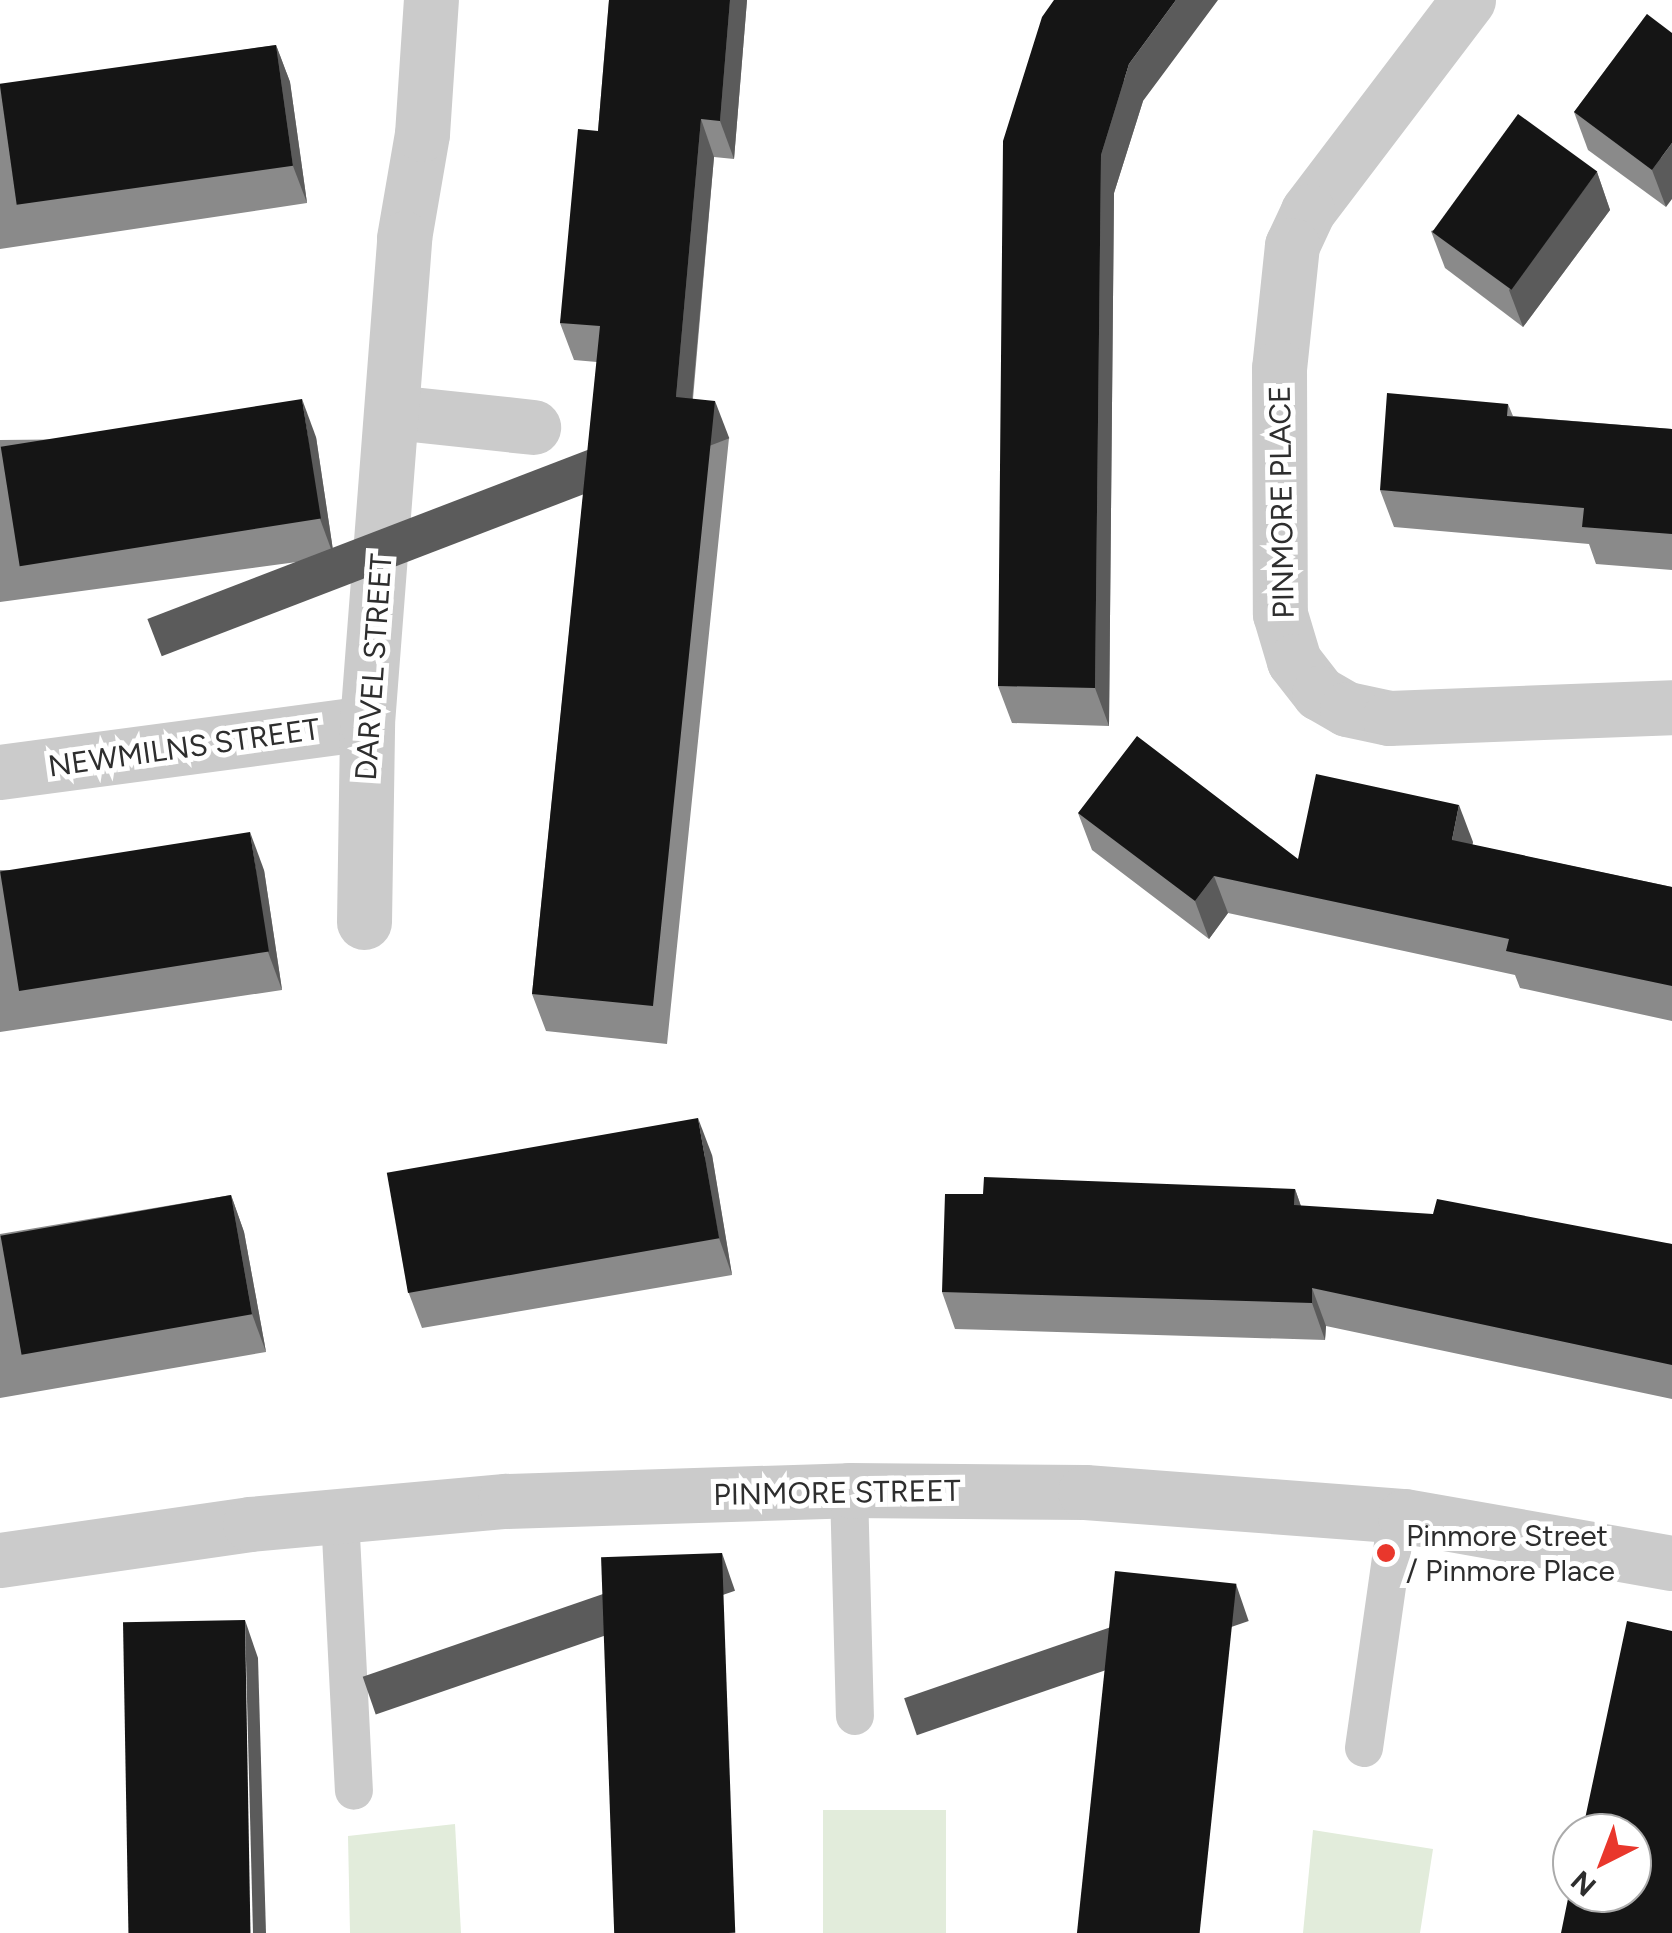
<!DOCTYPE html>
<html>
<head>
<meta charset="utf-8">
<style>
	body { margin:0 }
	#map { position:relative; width:1672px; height:1933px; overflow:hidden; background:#fff; font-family:Figtree,sans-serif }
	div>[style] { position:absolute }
	.green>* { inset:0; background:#e2ecdb; transform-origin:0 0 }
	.service>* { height:38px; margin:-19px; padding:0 19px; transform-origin:19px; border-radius:19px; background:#cbcbcb }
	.pedestrian>* { height:55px; margin:-27.5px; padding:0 27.5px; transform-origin:27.5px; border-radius:27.5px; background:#cbcbcb }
	.minor>* { height:55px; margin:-27.5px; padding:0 27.5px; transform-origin:27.5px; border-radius:27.5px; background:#cbcbcb }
	.wall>* { inset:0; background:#8a8a8a }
	.shaded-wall>* { inset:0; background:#5b5b5b; transform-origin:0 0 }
	.building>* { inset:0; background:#151515; transform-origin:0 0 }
	.dots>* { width:28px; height:28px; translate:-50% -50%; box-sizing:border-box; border:5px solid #fff; border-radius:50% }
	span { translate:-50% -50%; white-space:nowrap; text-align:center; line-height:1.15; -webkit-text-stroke:10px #fff; paint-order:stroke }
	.street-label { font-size:30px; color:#2e2e2e }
	.poi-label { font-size:30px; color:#2e2e2e }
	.left { translate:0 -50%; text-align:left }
	.north { position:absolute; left:1552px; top:1813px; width:100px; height:100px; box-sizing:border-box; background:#fff; border:2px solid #ababab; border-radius:50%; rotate:222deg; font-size:28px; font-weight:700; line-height:40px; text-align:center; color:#2e2e2e }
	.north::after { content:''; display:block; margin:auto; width:35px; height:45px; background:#e9372c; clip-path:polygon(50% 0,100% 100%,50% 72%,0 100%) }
</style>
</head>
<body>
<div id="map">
	<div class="green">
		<i style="left:823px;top:1810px;width:123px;height:123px"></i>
		<i style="clip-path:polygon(455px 1824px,461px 1933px,350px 1933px,348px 1836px)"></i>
		<i style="clip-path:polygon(1313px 1830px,1433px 1849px,1420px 1933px,1303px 1933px)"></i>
	</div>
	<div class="service">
		<i style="left:849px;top:1490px;width:226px;rotate:88.5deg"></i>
		<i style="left:340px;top:1516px;width:275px;rotate:87.1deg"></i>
		<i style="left:1364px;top:1748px;width:234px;rotate:-81.9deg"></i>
	</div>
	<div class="pedestrian">
		<i style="left:404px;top:238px;width:106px;rotate:-80.2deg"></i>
	</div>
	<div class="minor">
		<i style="left:1468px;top:0;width:265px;rotate:127.2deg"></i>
		<i style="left:1308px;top:211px;width:38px;rotate:115deg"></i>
		<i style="left:1292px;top:245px;width:124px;rotate:96deg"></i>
		<i style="left:1279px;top:368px;width:246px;rotate:89.8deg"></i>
		<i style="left:1280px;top:614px;width:49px;rotate:73.4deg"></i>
		<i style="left:1294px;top:661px;width:41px;rotate:52deg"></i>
		<i style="left:1319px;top:693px;width:32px;rotate:30deg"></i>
		<i style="left:1347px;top:709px;width:43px;rotate:12.1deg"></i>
		<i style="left:1389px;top:718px;width:283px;rotate:-2.2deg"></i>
		<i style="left:422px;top:134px;width:134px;rotate:-86.2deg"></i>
		<i style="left:393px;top:412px;width:141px;rotate:6.1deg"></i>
		<i style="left:0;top:772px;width:370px;rotate:-7.6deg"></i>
		<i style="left:364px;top:922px;width:199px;rotate:-89.1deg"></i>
		<i style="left:367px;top:723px;width:486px;rotate:-85.6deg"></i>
		<i style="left:0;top:1560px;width:253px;rotate:-8.2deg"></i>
		<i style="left:250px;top:1524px;width:256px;rotate:-5.2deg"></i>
		<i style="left:505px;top:1501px;width:344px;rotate:-1.8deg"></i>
		<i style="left:849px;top:1490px;width:236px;rotate:0.5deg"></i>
		<i style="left:1085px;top:1492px;width:321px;rotate:4.3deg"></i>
		<i style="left:1405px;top:1516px;width:271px;rotate:10deg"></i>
	</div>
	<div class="wall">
		<i style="clip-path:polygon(609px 0,747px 0,734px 159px,714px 157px,693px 399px,729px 438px,667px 1044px,546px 1031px,532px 994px,597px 362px,574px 360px,560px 323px,598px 131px)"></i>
		<i style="clip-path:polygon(1054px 0,1143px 101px,1114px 193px,1109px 726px,1012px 723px,998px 686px)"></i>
		<i style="clip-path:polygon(1647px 14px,1666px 207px,1588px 150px,1574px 112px)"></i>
		<i style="clip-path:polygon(276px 45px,290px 82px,307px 203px,0 249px,0 86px)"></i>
		<i style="clip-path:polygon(1597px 172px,1610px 210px,1523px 327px,1445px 268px,1431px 231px)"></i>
		<i style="clip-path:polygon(1508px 404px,1513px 416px,1672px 429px,1672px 570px,1596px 564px,1589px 544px,1394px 527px,1380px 490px)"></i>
		<i style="clip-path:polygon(316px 437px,334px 557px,0 602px,0 440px)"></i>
		<i style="clip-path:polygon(1078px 813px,1298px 859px,1473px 842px,1472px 845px,1672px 887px,1672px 1021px,1520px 988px,1515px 975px,1228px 913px,1209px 939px,1092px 850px)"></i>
		<i style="clip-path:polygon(0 870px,264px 870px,282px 990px,0 1032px)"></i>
		<i style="clip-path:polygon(712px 1155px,732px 1275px,422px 1328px,408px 1291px)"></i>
		<i style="clip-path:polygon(1295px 1189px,1301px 1206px,1672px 1244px,1672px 1399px,1326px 1326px,1325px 1340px,955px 1329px,942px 1292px,983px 1194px)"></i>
		<i style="clip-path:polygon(231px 1195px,244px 1232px,266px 1352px,0 1398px,0 1234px)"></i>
	</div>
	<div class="shaded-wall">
		<i style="clip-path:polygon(730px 0,747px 0,734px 159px,720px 121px)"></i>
		<i style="clip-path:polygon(1176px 0,1218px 0,1143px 101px,1114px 193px,1109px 726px,1095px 688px,1101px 155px,1129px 64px)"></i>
		<i style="clip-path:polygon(276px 45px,290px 82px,307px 203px,293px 166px)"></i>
		<i style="clip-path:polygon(701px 119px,714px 157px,689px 434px,676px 397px)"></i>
		<i style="clip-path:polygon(1672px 143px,1672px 199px,1666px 207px,1652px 170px)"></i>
		<i style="clip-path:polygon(1597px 172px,1610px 210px,1523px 327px,1509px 290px)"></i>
		<i style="clip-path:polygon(302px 399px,316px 437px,334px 557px,320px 519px)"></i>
		<i style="left:715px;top:401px;width:40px;height:608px;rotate:69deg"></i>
		<i style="clip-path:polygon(1459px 805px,1473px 842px,1465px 878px,1452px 840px)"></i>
		<i style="clip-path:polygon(250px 832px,264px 870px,282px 990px,268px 952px)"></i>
		<i style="clip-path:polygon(1214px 876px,1228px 913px,1209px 939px,1195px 901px)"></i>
		<i style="clip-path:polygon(698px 1118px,712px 1155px,732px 1275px,719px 1238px)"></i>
		<i style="clip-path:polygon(1295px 1189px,1308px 1227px,1294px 1205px)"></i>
		<i style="clip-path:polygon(231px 1195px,244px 1232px,266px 1352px,252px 1314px)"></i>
		<i style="clip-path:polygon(1312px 1288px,1326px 1326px,1325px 1340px,1312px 1303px)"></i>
		<i style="left:722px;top:1553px;width:40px;height:380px;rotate:71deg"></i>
		<i style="left:1236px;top:1584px;width:39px;height:351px;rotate:71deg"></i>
		<i style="clip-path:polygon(245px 1620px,258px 1658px,266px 1933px,253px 1933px)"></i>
	</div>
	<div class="building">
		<i style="clip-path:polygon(609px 0,730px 0,720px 121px,701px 119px,676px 397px,715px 401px,653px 1006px,532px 994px,600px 326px,560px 323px,578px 129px,598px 131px)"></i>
		<i style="clip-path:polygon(1054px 0,1176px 0,1129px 64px,1101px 155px,1095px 688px,998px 686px,1003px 141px,1042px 17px)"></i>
		<i style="clip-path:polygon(1647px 14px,1672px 33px,1672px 143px,1652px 170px,1574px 112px)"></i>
		<i style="left:276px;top:45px;width:122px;height:279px;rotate:82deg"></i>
		<i style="left:1518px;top:114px;width:98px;height:146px;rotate:36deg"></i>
		<i style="clip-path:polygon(1387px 393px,1508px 404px,1507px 416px,1672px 429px,1672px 534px,1582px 527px,1584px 508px,1380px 490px)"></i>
		<i style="left:302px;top:399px;width:121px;height:305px;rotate:81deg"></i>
		<i style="clip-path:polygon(1137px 736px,1298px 859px,1316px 774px,1459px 805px,1452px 840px,1672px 887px,1672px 986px,1506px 951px,1509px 939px,1214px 876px,1195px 901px,1078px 813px)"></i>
		<i style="left:250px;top:832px;width:121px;height:253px;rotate:81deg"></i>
		<i style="left:698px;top:1118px;width:122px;height:316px;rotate:80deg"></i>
		<i style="clip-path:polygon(984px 1177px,1295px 1189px,1294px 1205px,1433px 1214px,1437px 1199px,1672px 1244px,1672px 1365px,1312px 1288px,1312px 1303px,942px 1292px,945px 1194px,983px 1194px)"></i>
		<i style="left:231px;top:1195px;width:121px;height:234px;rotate:80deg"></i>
		<i style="left:722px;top:1553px;width:380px;height:121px;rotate:88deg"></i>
		<i style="left:1115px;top:1571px;width:122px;height:364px;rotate:6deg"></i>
		<i style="left:245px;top:1620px;width:313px;height:122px;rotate:89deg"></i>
		<i style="clip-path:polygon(1627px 1621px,1672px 1631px,1672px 1933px,1561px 1933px,1572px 1879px,1572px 1893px,1632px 1893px,1632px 1833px,1582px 1833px)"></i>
	</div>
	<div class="dots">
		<i style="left:1386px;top:1553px;background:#e9372c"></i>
	</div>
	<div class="street-label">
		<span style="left:1282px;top:502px;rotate:-91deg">PINMORE PLACE</span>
		<span style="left:374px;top:667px;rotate:-86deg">DARVEL STREET</span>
		<span style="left:184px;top:748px;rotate:-8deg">NEWMILNS STREET</span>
		<span style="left:837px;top:1493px;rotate:-1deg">PINMORE STREET</span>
	</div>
	<div class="poi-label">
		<span class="left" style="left:1406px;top:1553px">Pinmore Street<br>/ Pinmore Place</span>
	</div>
	<div class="north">N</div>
</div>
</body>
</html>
